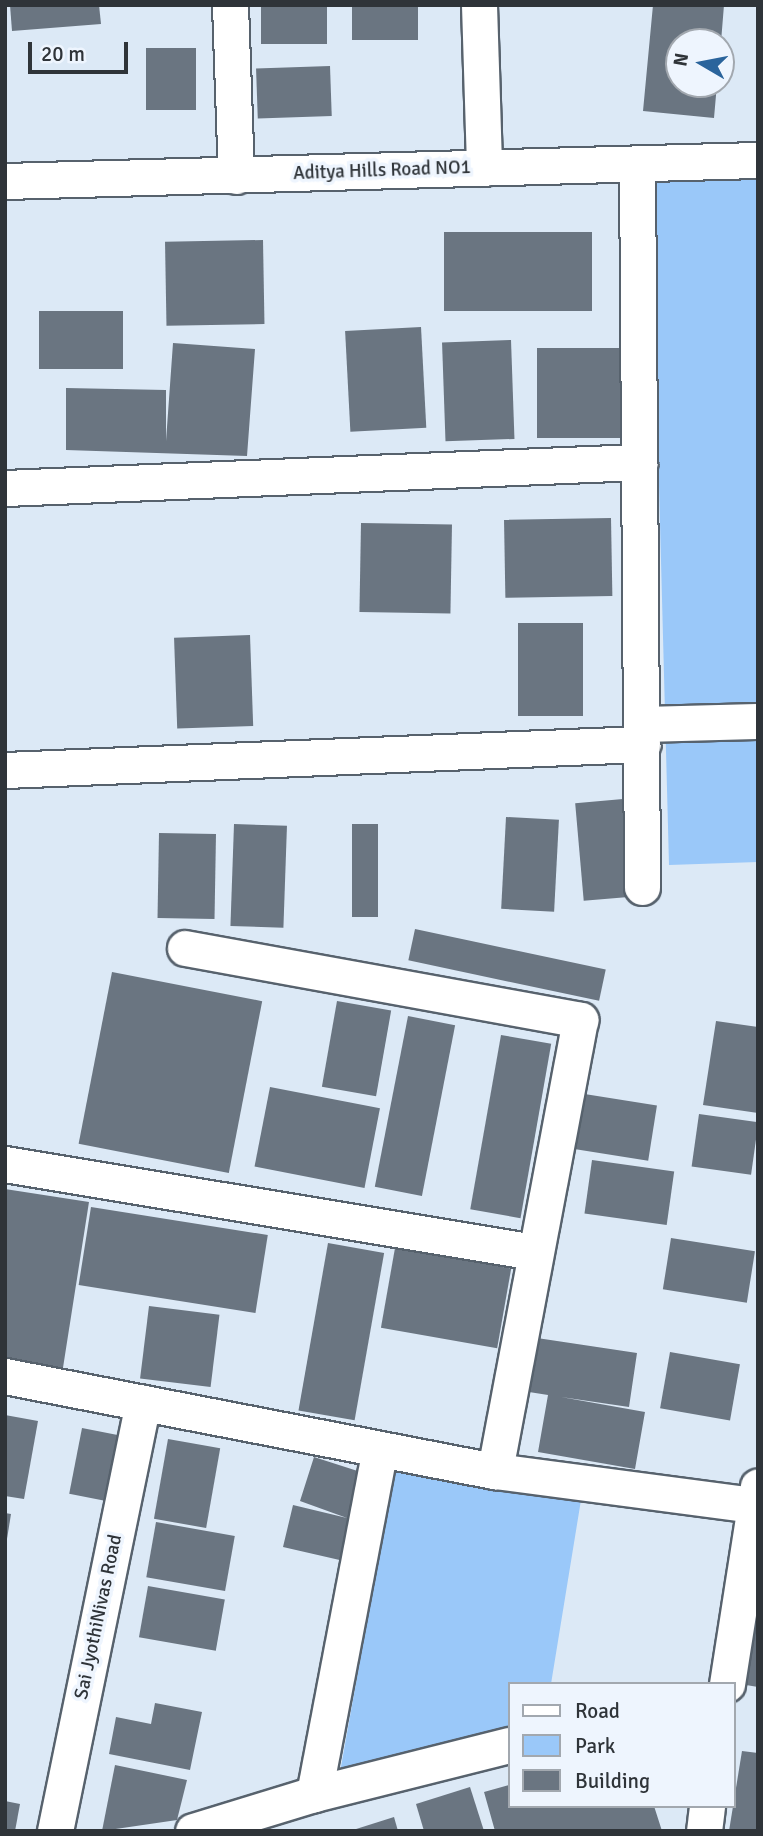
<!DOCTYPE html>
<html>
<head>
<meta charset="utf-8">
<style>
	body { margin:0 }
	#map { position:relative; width:763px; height:1836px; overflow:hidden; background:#dce9f6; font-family:Signika,sans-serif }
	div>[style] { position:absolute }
	.green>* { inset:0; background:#9ac8f9 }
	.building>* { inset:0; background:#6a7581; transform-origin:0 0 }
	.roads { filter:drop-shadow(2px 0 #57626d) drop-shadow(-2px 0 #57626d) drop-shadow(0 2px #57626d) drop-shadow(0 -2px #57626d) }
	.minor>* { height:35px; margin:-17.5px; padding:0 17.5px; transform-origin:17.5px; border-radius:17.5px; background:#fff }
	span { translate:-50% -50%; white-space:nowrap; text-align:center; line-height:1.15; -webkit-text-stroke:7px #eef5fe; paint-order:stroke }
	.street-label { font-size:19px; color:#2f3439 }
	.frame { position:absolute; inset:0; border:7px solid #2f3439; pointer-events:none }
	.legend { position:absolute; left:508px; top:1682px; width:228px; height:126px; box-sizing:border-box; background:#eef5fe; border:2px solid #a2a8af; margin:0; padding:9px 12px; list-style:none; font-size:21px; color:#2f3439 }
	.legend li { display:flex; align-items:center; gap:14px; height:35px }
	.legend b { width:35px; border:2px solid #a2a8af }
	.north { position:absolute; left:665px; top:28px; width:70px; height:70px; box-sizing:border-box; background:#eef5fe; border:2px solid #a2a8af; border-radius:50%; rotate:280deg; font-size:19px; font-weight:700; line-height:28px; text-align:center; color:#2f3439 }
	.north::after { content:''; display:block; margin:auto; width:24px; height:32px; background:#2a649c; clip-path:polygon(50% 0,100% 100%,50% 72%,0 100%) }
	.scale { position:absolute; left:28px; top:42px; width:100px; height:32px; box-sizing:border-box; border:4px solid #2f3439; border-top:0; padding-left:9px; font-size:21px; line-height:24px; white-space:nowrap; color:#2f3439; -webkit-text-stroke:5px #eef5fe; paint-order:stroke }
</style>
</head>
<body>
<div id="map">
	<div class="green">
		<i style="clip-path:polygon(758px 177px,758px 862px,669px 865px,651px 180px)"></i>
		<i style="clip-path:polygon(394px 1471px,581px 1500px,551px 1684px,509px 1684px,509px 1728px,339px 1778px)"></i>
	</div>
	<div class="building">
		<i style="clip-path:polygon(10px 5px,99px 5px,101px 24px,12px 31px)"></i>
		<i style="left:261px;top:5px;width:66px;height:39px"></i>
		<i style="left:352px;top:5px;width:66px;height:35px"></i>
		<i style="clip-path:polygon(653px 5px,724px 5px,721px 42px,679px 42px,679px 84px,717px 84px,714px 118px,643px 111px)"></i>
		<i style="left:146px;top:48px;width:50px;height:62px"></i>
		<i style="left:330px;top:66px;width:50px;height:74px;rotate:88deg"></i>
		<i style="left:444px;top:232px;width:148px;height:79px"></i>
		<i style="left:263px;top:240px;width:84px;height:98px;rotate:89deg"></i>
		<i style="left:39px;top:311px;width:84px;height:58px"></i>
		<i style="left:421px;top:327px;width:101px;height:76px;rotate:87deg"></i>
		<i style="left:511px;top:340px;width:99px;height:69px;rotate:88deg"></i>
		<i style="clip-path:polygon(173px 343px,255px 349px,247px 456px,66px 450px,66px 388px,166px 390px,166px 441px)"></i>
		<i style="left:621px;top:348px;width:90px;height:84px;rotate:90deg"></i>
		<i style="left:611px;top:518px;width:78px;height:107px;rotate:89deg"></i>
		<i style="left:361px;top:523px;width:91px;height:89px;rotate:1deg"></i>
		<i style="left:518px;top:623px;width:65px;height:93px"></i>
		<i style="left:250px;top:635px;width:91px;height:76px;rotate:88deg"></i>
		<i style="left:623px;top:799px;width:98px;height:48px;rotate:85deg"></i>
		<i style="left:506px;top:817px;width:53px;height:92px;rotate:3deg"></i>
		<i style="left:234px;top:824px;width:53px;height:102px;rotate:2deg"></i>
		<i style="left:352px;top:824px;width:26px;height:93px"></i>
		<i style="left:159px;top:833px;width:57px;height:85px;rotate:1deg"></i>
		<i style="left:415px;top:929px;width:195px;height:32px;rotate:12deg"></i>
		<i style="left:112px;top:972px;width:153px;height:175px;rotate:11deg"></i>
		<i style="left:337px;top:1001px;width:55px;height:87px;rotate:10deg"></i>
		<i style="left:408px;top:1016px;width:48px;height:174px;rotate:11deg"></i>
		<i style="clip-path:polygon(716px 1021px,758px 1027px,758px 1113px,703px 1105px)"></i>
		<i style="left:501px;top:1035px;width:51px;height:177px;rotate:10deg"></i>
		<i style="left:270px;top:1087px;width:112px;height:81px;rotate:11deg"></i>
		<i style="left:572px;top:1092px;width:86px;height:56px;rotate:9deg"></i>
		<i style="left:699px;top:1114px;width:60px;height:53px;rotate:8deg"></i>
		<i style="left:592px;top:1160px;width:83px;height:54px;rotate:8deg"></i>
		<i style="clip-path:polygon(5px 1189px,89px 1202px,62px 1374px,5px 1365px)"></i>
		<i style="left:91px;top:1207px;width:179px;height:79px;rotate:9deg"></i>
		<i style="left:671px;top:1238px;width:85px;height:52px;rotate:9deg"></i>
		<i style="left:328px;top:1243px;width:57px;height:170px;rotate:10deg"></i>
		<i style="left:395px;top:1248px;width:118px;height:81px;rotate:10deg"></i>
		<i style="left:149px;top:1306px;width:71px;height:73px;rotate:7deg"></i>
		<i style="clip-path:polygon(537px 1338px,637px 1353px,629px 1407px,561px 1397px,645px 1412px,635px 1469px,538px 1452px,548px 1395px,529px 1392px)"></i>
		<i style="left:670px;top:1352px;width:71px;height:57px;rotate:10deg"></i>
		<i style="clip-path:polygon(5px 1415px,38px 1421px,24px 1499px,5px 1496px)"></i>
		<i style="left:82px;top:1428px;width:44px;height:67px;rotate:11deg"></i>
		<i style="left:168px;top:1439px;width:53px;height:81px;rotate:10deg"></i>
		<i style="clip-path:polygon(314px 1457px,367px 1474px,344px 1561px,283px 1547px,293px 1505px,347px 1518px,300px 1501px)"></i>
		<i style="clip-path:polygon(5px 1513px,11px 1514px,7px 1539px,5px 1539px)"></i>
		<i style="left:156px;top:1522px;width:80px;height:56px;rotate:10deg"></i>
		<i style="left:148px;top:1586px;width:78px;height:52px;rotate:10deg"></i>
		<i style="clip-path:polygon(756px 1623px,758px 1623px,758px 1687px,746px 1685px)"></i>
		<i style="clip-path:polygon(155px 1703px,202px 1712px,190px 1770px,109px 1754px,116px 1717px,151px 1724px)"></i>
		<i style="clip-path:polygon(742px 1751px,758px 1753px,758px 1831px,729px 1831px)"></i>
		<i style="clip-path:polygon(115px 1765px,187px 1780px,177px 1820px,102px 1831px)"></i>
		<i style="clip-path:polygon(509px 1785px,509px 1806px,654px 1806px,662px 1831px,495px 1831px,484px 1792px)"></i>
		<i style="clip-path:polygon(470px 1787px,484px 1831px,424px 1831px,416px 1804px)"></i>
		<i style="clip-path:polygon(5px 1801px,20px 1804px,15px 1831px,5px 1831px)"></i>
		<i style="clip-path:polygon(394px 1817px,398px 1831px,353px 1831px,353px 1830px)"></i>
	</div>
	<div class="roads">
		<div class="minor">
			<i style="left:230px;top:5px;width:171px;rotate:88deg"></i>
			<i style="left:479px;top:5px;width:163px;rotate:88.2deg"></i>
			<i style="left:637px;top:164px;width:723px;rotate:89.6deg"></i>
			<i style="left:5px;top:181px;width:753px;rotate:-1.6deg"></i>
			<i style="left:5px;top:488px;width:635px;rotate:-2.35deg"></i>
			<i style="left:642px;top:724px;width:116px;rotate:-1.5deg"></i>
			<i style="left:5px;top:770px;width:638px;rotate:-2.34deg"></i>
			<i style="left:185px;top:948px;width:402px;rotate:10.3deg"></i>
			<i style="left:580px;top:1020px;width:459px;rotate:100.7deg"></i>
			<i style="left:5px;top:1164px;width:536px;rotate:9.44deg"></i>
			<i style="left:5px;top:1376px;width:499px;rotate:11deg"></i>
			<i style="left:495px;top:1471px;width:260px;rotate:7.5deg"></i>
			<i style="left:727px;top:1684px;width:200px;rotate:-81.1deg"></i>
			<i style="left:314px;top:1794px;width:351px;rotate:-79.2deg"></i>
			<i style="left:55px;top:1831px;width:437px;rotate:-78.4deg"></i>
			<i style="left:193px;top:1831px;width:127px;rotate:-17deg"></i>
			<i style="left:314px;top:1794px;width:201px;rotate:-14.1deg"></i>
			<i style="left:704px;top:1831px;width:25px;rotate:-83deg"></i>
		</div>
	</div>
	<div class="street-label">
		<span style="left:382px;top:171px;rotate:-2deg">Aditya Hills Road NO1</span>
		<span style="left:99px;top:1617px;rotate:-78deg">Sai JyothiNivas Road</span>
	</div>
	<div class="frame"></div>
	<ul class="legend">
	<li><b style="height:9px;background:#fff"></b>Road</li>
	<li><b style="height:19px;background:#9ac8f9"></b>Park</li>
	<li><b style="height:19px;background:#6a7581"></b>Building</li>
	</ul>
	<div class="north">N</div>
	<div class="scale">20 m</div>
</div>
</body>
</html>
